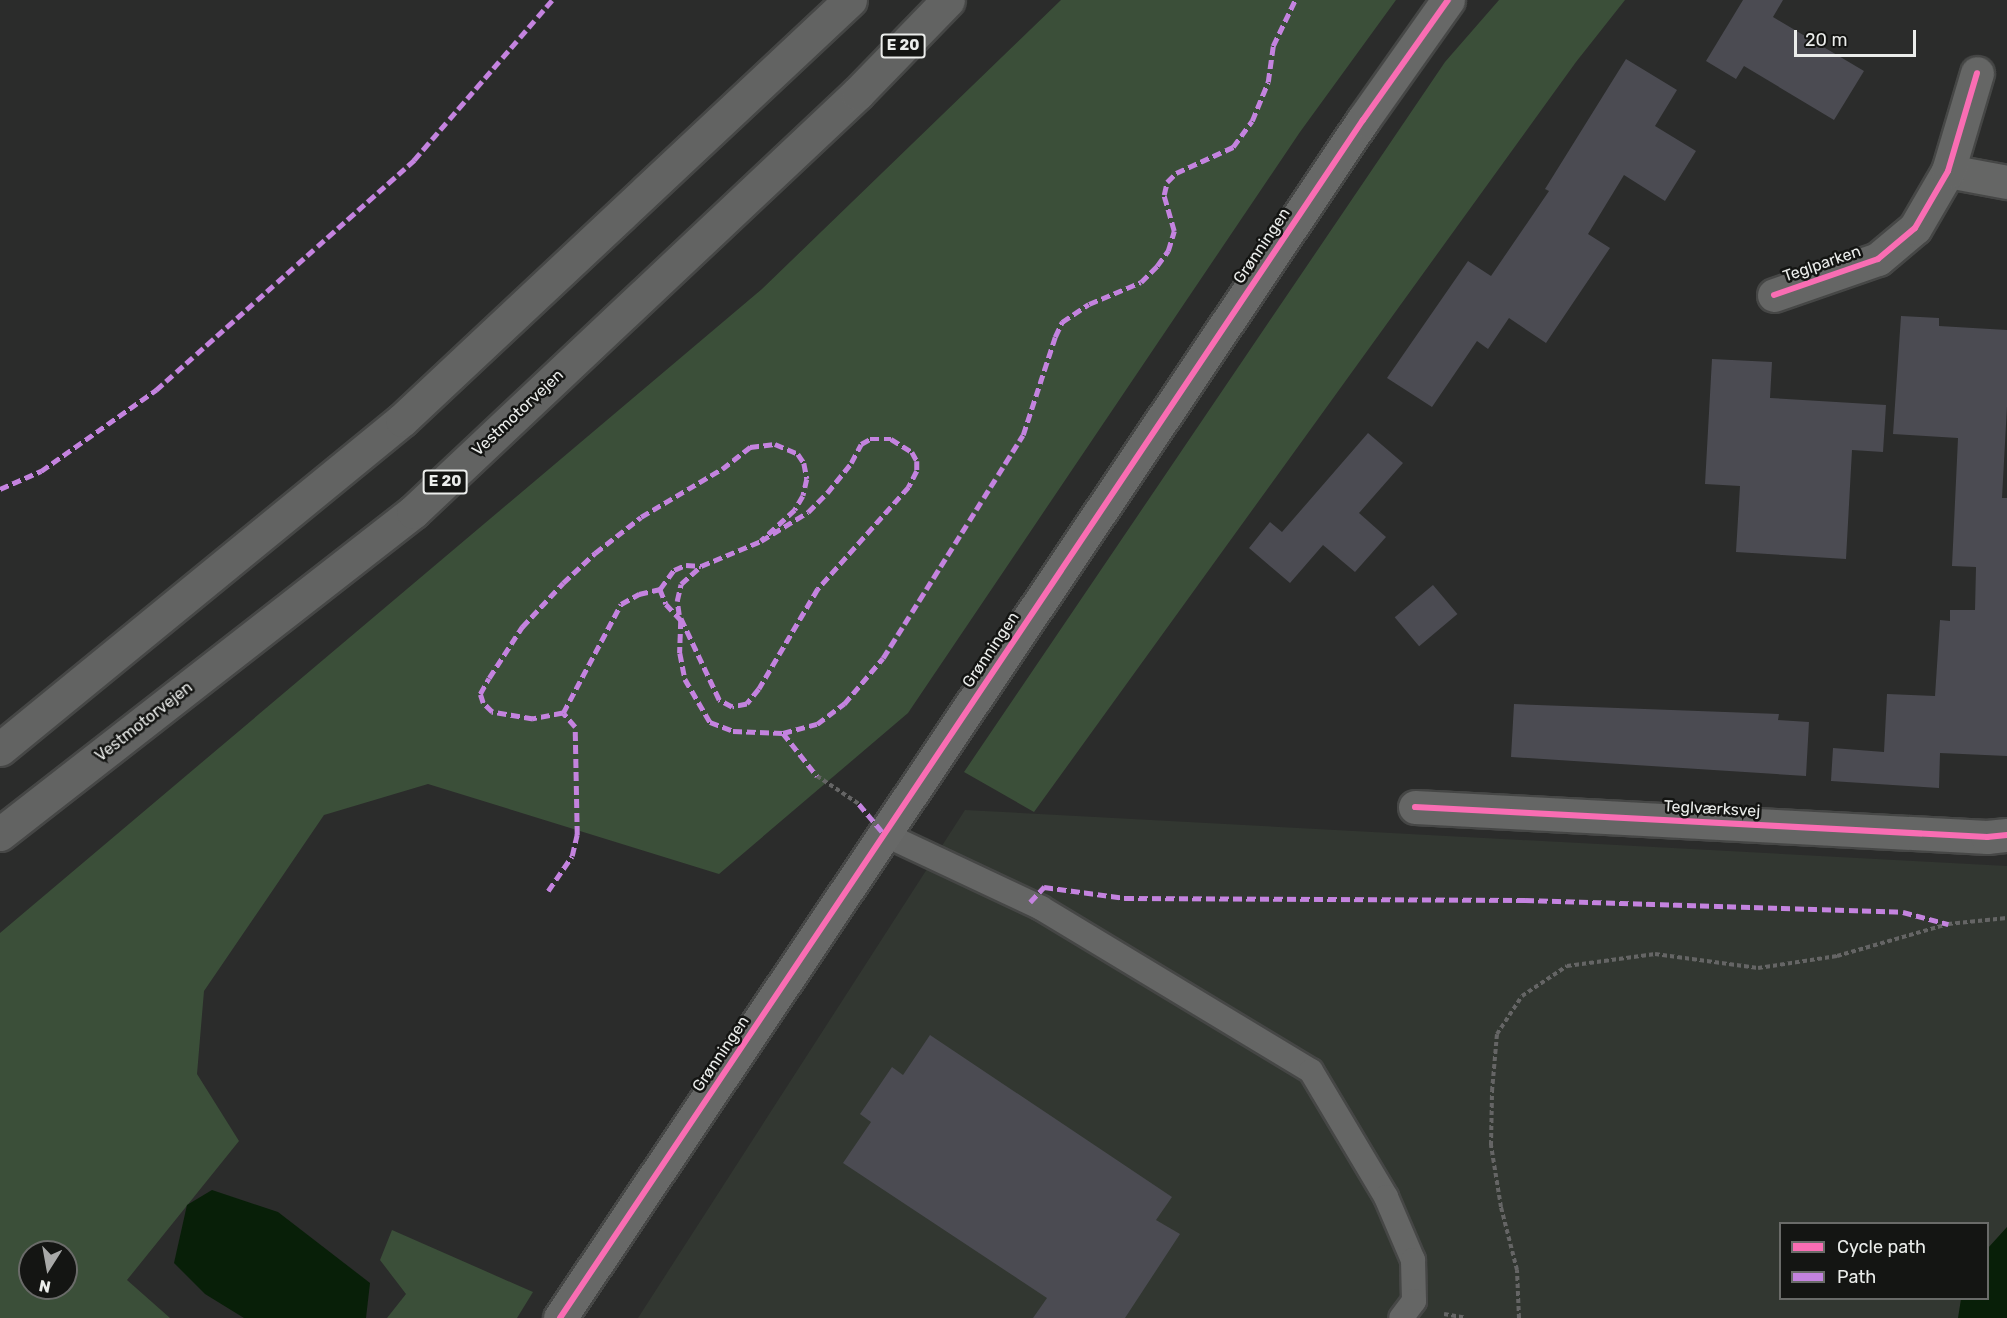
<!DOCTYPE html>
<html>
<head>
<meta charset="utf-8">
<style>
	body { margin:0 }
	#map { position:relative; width:2007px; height:1318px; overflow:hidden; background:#2b2c2b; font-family:Rubik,sans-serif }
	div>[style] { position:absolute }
	.built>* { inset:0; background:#323731 }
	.green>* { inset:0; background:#3b4f39 }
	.water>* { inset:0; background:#081f08 }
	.building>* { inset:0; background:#4b4b52; transform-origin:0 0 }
	.path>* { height:4px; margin-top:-2px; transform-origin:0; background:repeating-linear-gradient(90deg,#656565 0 4.5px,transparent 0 7.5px) }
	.roads { filter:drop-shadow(2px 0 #464746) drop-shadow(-2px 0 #464746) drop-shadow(0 2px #464746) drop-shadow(0 -2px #464746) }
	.lane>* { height:24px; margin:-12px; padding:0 12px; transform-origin:12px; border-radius:12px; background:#656665 }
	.street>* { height:33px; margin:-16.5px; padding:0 16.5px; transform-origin:16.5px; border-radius:16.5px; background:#656665 }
	.secondary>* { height:33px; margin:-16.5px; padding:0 16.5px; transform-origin:16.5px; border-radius:16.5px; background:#676867 }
	.highway>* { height:33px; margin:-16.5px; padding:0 16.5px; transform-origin:16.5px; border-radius:16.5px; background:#626362 }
	.quiet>* { height:4.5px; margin-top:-2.25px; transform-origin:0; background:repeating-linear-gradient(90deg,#c483df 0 9px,transparent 0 13.5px) }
	.cycleway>* { height:6px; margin:-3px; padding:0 3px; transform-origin:3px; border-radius:3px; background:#f96db3 }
	span { translate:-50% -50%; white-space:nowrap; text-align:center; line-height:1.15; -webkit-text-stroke:5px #141513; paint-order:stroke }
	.shield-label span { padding:2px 4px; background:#141513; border:2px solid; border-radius:4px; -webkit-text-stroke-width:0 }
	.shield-label { font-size:15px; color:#ebedeb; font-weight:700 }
	.street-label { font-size:16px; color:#ebedeb }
	.legend { position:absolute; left:1779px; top:1222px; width:210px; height:78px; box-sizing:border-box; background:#141513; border:2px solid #6a6b69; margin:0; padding:8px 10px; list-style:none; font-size:18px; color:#ebedeb }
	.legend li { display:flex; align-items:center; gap:12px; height:30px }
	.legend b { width:30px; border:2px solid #6a6b69 }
	.north { position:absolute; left:18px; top:1240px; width:60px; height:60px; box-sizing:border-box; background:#141513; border:2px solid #6a6b69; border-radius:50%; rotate:191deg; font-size:16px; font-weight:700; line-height:24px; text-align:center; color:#ebedeb }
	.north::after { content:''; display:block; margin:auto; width:21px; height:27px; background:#a8a9a8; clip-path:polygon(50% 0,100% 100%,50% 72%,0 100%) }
	.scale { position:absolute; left:1794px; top:30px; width:122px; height:27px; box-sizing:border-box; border:3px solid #ebedeb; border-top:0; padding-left:8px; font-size:18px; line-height:21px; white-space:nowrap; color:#ebedeb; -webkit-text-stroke:4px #141513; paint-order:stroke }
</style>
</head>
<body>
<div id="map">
	<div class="built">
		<i style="clip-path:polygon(evenodd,965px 810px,2007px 866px,2007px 1318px,638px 1318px,965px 810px,1780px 1224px,1988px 1224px,1988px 1298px,1780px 1298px,1780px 1224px)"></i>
	</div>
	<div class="green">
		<i style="clip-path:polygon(evenodd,1061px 0,1396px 0,1300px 132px,908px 713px,719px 874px,428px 784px,324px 815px,204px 991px,197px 1074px,239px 1141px,127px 1280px,170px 1318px,0 1318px,0 933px,762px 289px,1061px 0,30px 1252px,66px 1252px,66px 1288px,30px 1288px,30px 1252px)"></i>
		<i style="clip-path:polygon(1499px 0,1625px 0,1576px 62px,1034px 812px,964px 772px,1445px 62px)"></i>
		<i style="clip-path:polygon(392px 1230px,533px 1292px,517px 1318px,387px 1318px,406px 1294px,380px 1260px)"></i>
	</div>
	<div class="water">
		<i style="clip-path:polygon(212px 1190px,278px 1212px,370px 1283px,366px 1318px,244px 1318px,205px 1294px,174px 1263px,187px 1205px)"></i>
		<i style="clip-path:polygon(2007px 1227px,2007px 1318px,1958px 1318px,1961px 1299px,1988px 1298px,1988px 1248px)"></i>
	</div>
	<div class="building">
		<i style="clip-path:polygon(1743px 0,1783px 0,1773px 17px,1864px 71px,1834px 120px,1744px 66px,1736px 79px,1706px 61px)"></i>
		<i style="clip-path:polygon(1626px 59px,1677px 90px,1655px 126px,1696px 151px,1665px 201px,1624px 175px,1588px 234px,1610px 248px,1546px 343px,1509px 318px,1488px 349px,1477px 341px,1432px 407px,1387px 378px,1468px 261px,1491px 276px,1549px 191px,1545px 189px)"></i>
		<i style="clip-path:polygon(1901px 316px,1939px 318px,1939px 326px,2007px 330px,2007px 406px,2002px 498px,2007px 498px,2007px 756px,1940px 753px,1939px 788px,1831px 781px,1833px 748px,1884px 752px,1887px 694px,1935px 696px,1940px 620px,1950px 621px,1950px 610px,1975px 610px,1976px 567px,1952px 566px,1958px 438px,1893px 434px)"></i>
		<i style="clip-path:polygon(1712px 359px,1772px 362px,1770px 398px,1886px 405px,1883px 452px,1852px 450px,1846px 559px,1736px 552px,1740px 486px,1705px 484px)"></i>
		<i style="clip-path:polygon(1368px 433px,1403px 463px,1359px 513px,1386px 537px,1355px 572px,1323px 545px,1290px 583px,1249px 548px,1270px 522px,1282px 532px)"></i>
		<i style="left:1433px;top:585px;width:38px;height:50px;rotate:50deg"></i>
		<i style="clip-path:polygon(1514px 704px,1779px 714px,1778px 720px,1809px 722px,1806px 776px,1511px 757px)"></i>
		<i style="clip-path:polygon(930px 1035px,1172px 1197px,1156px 1220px,1180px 1234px,1125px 1318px,1033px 1318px,1047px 1298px,843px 1163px,871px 1122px,860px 1114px,892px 1067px,903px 1075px)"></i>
	</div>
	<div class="path">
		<i style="left:817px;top:776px;width:50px;rotate:33.7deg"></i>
		<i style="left:1444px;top:1314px;width:22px;rotate:10deg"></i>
		<i style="left:1519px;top:1318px;width:48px;rotate:-92.4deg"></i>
		<i style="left:1517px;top:1270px;width:65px;rotate:-104.3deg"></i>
		<i style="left:1501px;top:1207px;width:63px;rotate:-99.2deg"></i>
		<i style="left:1491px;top:1145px;width:54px;rotate:-88.9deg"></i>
		<i style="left:1492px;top:1091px;width:57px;rotate:-85deg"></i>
		<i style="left:1497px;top:1034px;width:45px;rotate:-56.7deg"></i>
		<i style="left:1522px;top:996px;width:54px;rotate:-33.7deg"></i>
		<i style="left:1567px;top:966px;width:89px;rotate:-7.8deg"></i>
		<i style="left:1655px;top:954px;width:104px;rotate:7.7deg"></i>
		<i style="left:1758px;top:968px;width:80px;rotate:-8.6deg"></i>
		<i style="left:1837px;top:956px;width:116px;rotate:-16.1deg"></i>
		<i style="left:1948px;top:924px;width:59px;rotate:-5.8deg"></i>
	</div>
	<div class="roads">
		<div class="lane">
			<i style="left:884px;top:834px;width:174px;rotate:25.2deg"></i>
			<i style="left:1041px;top:908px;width:315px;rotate:31.1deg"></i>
			<i style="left:1311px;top:1071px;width:147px;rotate:59.2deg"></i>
			<i style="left:1386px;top:1197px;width:69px;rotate:66.8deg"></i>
			<i style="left:1413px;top:1260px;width:41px;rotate:88.6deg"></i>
			<i style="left:1414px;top:1301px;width:21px;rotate:127deg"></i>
		</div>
		<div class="street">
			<i style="left:1948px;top:171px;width:60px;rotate:10.6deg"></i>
			<i style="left:1774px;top:295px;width:110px;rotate:-19.1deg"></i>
			<i style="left:1878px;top:259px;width:48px;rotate:-40deg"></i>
			<i style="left:1915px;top:228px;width:66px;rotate:-59.9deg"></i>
			<i style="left:1948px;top:171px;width:102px;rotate:-73.5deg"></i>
			<i style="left:1415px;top:807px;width:573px;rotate:3deg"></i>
			<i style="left:1987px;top:837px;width:20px;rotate:-6deg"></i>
		</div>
		<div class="secondary">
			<i style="left:560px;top:1318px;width:1442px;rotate:-56.17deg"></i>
			<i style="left:1363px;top:120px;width:147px;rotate:-54.7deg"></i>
		</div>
		<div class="highway">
			<i style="left:0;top:749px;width:519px;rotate:-39.3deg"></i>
			<i style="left:402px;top:420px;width:614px;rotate:-43.15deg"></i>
			<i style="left:0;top:834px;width:524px;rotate:-37.94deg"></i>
			<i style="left:413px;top:512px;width:611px;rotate:-43.28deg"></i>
			<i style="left:858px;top:93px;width:129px;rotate:-45.9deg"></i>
		</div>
	</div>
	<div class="quiet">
		<i style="left:870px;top:439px;width:21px"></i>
		<i style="left:891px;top:439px;width:25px;rotate:32deg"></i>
		<i style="left:912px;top:452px;width:10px;rotate:61deg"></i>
		<i style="left:917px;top:461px;width:10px;rotate:90deg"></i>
		<i style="left:917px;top:471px;width:18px;rotate:117deg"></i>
		<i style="left:909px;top:487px;width:137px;rotate:131.7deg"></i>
		<i style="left:818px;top:589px;width:116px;rotate:120.5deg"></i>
		<i style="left:759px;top:689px;width:19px;rotate:129deg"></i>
		<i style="left:747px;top:704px;width:15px;rotate:169deg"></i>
		<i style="left:732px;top:707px;width:15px;rotate:-152deg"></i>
		<i style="left:719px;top:700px;width:94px;rotate:-115.2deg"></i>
		<i style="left:679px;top:615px;width:14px;rotate:-98deg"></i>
		<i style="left:677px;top:601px;width:17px;rotate:-77deg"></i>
		<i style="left:681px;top:584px;width:27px;rotate:-42deg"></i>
		<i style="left:701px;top:566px;width:65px;rotate:-22.6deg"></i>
		<i style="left:761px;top:541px;width:55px;rotate:-31.7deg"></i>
		<i style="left:808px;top:512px;width:27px;rotate:-45deg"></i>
		<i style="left:827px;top:493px;width:38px;rotate:-51deg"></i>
		<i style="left:851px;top:463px;width:21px;rotate:-62deg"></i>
		<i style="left:861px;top:444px;width:10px;rotate:-29deg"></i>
		<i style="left:0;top:489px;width:45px;rotate:-23.7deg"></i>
		<i style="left:41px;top:471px;width:141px;rotate:-35.2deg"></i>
		<i style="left:156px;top:390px;width:346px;rotate:-41.7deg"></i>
		<i style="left:414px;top:160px;width:211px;rotate:-49.2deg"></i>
		<i style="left:660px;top:589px;width:24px;rotate:-54deg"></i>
		<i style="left:674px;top:570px;width:13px;rotate:-23deg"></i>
		<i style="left:686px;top:565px;width:15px;rotate:4deg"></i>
		<i style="left:563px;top:713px;width:123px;rotate:-62deg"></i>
		<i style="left:621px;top:604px;width:21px;rotate:-29deg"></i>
		<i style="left:639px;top:594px;width:22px;rotate:-13deg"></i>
		<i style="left:660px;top:589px;width:16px;rotate:68deg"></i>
		<i style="left:666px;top:604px;width:22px;rotate:47deg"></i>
		<i style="left:681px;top:620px;width:33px;rotate:92deg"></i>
		<i style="left:680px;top:653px;width:26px;rotate:79deg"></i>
		<i style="left:685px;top:679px;width:50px;rotate:59.8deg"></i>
		<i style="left:710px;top:722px;width:25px;rotate:21deg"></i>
		<i style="left:733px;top:731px;width:50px;rotate:2.3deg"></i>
		<i style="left:783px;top:733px;width:35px;rotate:-15deg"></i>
		<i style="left:817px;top:724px;width:34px;rotate:-37deg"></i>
		<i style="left:844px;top:704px;width:60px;rotate:-49.7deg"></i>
		<i style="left:883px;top:658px;width:263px;rotate:-57.9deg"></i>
		<i style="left:1023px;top:435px;width:103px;rotate:-71.9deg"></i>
		<i style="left:1055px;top:337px;width:17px;rotate:-65deg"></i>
		<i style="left:1062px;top:322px;width:32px;rotate:-34deg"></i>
		<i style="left:1089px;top:304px;width:56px;rotate:-22.9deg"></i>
		<i style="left:1141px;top:282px;width:23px;rotate:-45deg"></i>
		<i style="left:1157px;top:266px;width:19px;rotate:-54deg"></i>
		<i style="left:1168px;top:251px;width:21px;rotate:-73deg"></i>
		<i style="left:1174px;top:231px;width:37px;rotate:-106deg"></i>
		<i style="left:1164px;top:195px;width:13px;rotate:-77deg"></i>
		<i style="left:1167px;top:182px;width:13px;rotate:-45deg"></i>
		<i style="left:1176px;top:173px;width:63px;rotate:-24.5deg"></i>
		<i style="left:1233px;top:147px;width:32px;rotate:-54deg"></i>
		<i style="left:1252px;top:121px;width:42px;rotate:-67.7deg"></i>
		<i style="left:1268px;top:82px;width:36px;rotate:-82deg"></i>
		<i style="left:1273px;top:46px;width:51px;rotate:-64.4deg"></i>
		<i style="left:783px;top:733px;width:55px;rotate:51.7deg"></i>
		<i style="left:859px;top:804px;width:39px;rotate:50deg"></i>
		<i style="left:548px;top:891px;width:42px;rotate:-55.6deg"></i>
		<i style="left:572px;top:856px;width:22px;rotate:-77deg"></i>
		<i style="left:577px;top:835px;width:108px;rotate:-91.1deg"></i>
		<i style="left:575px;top:727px;width:18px;rotate:-131deg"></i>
		<i style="left:563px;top:713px;width:31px;rotate:169deg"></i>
		<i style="left:533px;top:719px;width:42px;rotate:-170.3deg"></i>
		<i style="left:492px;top:712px;width:13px;rotate:-135deg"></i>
		<i style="left:483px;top:703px;width:9px;rotate:-108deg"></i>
		<i style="left:480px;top:694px;width:18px;rotate:-61deg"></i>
		<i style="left:489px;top:678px;width:61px;rotate:-57.1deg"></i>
		<i style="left:522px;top:627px;width:60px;rotate:-47deg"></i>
		<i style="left:563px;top:583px;width:44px;rotate:-43.2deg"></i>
		<i style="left:595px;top:553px;width:58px;rotate:-38deg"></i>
		<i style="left:641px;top:517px;width:94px;rotate:-30.7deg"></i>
		<i style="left:722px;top:469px;width:36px;rotate:-38deg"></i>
		<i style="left:750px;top:447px;width:25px;rotate:-7deg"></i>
		<i style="left:775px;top:444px;width:25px;rotate:23deg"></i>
		<i style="left:798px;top:454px;width:11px;rotate:56deg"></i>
		<i style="left:804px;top:463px;width:16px;rotate:79deg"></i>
		<i style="left:807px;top:479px;width:17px;rotate:103deg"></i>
		<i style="left:803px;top:496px;width:16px;rotate:120deg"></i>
		<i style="left:795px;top:510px;width:46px;rotate:137.6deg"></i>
		<i style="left:1030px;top:902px;width:21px;rotate:-47deg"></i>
		<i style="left:1044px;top:887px;width:82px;rotate:7.7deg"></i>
		<i style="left:1125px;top:898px;width:400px;rotate:0.3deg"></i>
		<i style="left:1525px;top:900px;width:378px;rotate:1.8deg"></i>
		<i style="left:1903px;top:912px;width:47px;rotate:14.9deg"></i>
	</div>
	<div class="cycleway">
		<i style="left:1774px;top:295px;width:110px;rotate:-19.1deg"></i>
		<i style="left:1878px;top:259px;width:48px;rotate:-40deg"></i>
		<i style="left:1915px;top:228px;width:66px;rotate:-59.9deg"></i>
		<i style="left:1948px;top:171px;width:102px;rotate:-73.5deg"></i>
		<i style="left:1415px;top:807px;width:573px;rotate:3deg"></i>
		<i style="left:1987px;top:837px;width:20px;rotate:-6deg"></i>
		<i style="left:560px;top:1318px;width:1442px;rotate:-56.17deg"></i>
		<i style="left:1363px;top:120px;width:147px;rotate:-54.7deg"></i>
	</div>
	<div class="shield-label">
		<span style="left:903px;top:46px">E 20</span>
		<span style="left:445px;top:482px">E 20</span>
	</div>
	<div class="street-label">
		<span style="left:1262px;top:246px;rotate:-56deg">Grønningen</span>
		<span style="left:1822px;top:264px;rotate:-19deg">Teglparken</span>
		<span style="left:518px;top:413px;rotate:-43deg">Vestmotorvejen</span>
		<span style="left:991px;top:650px;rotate:-56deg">Grønningen</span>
		<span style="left:144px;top:722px;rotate:-38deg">Vestmotorvejen</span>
		<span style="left:1712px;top:809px;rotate:3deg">Teglværksvej</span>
		<span style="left:721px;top:1054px;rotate:-56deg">Grønningen</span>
	</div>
	<ul class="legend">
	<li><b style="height:8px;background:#f96db3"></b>Cycle path</li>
	<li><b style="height:8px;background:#c483df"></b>Path</li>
	</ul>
	<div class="north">N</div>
	<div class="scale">20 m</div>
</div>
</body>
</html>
